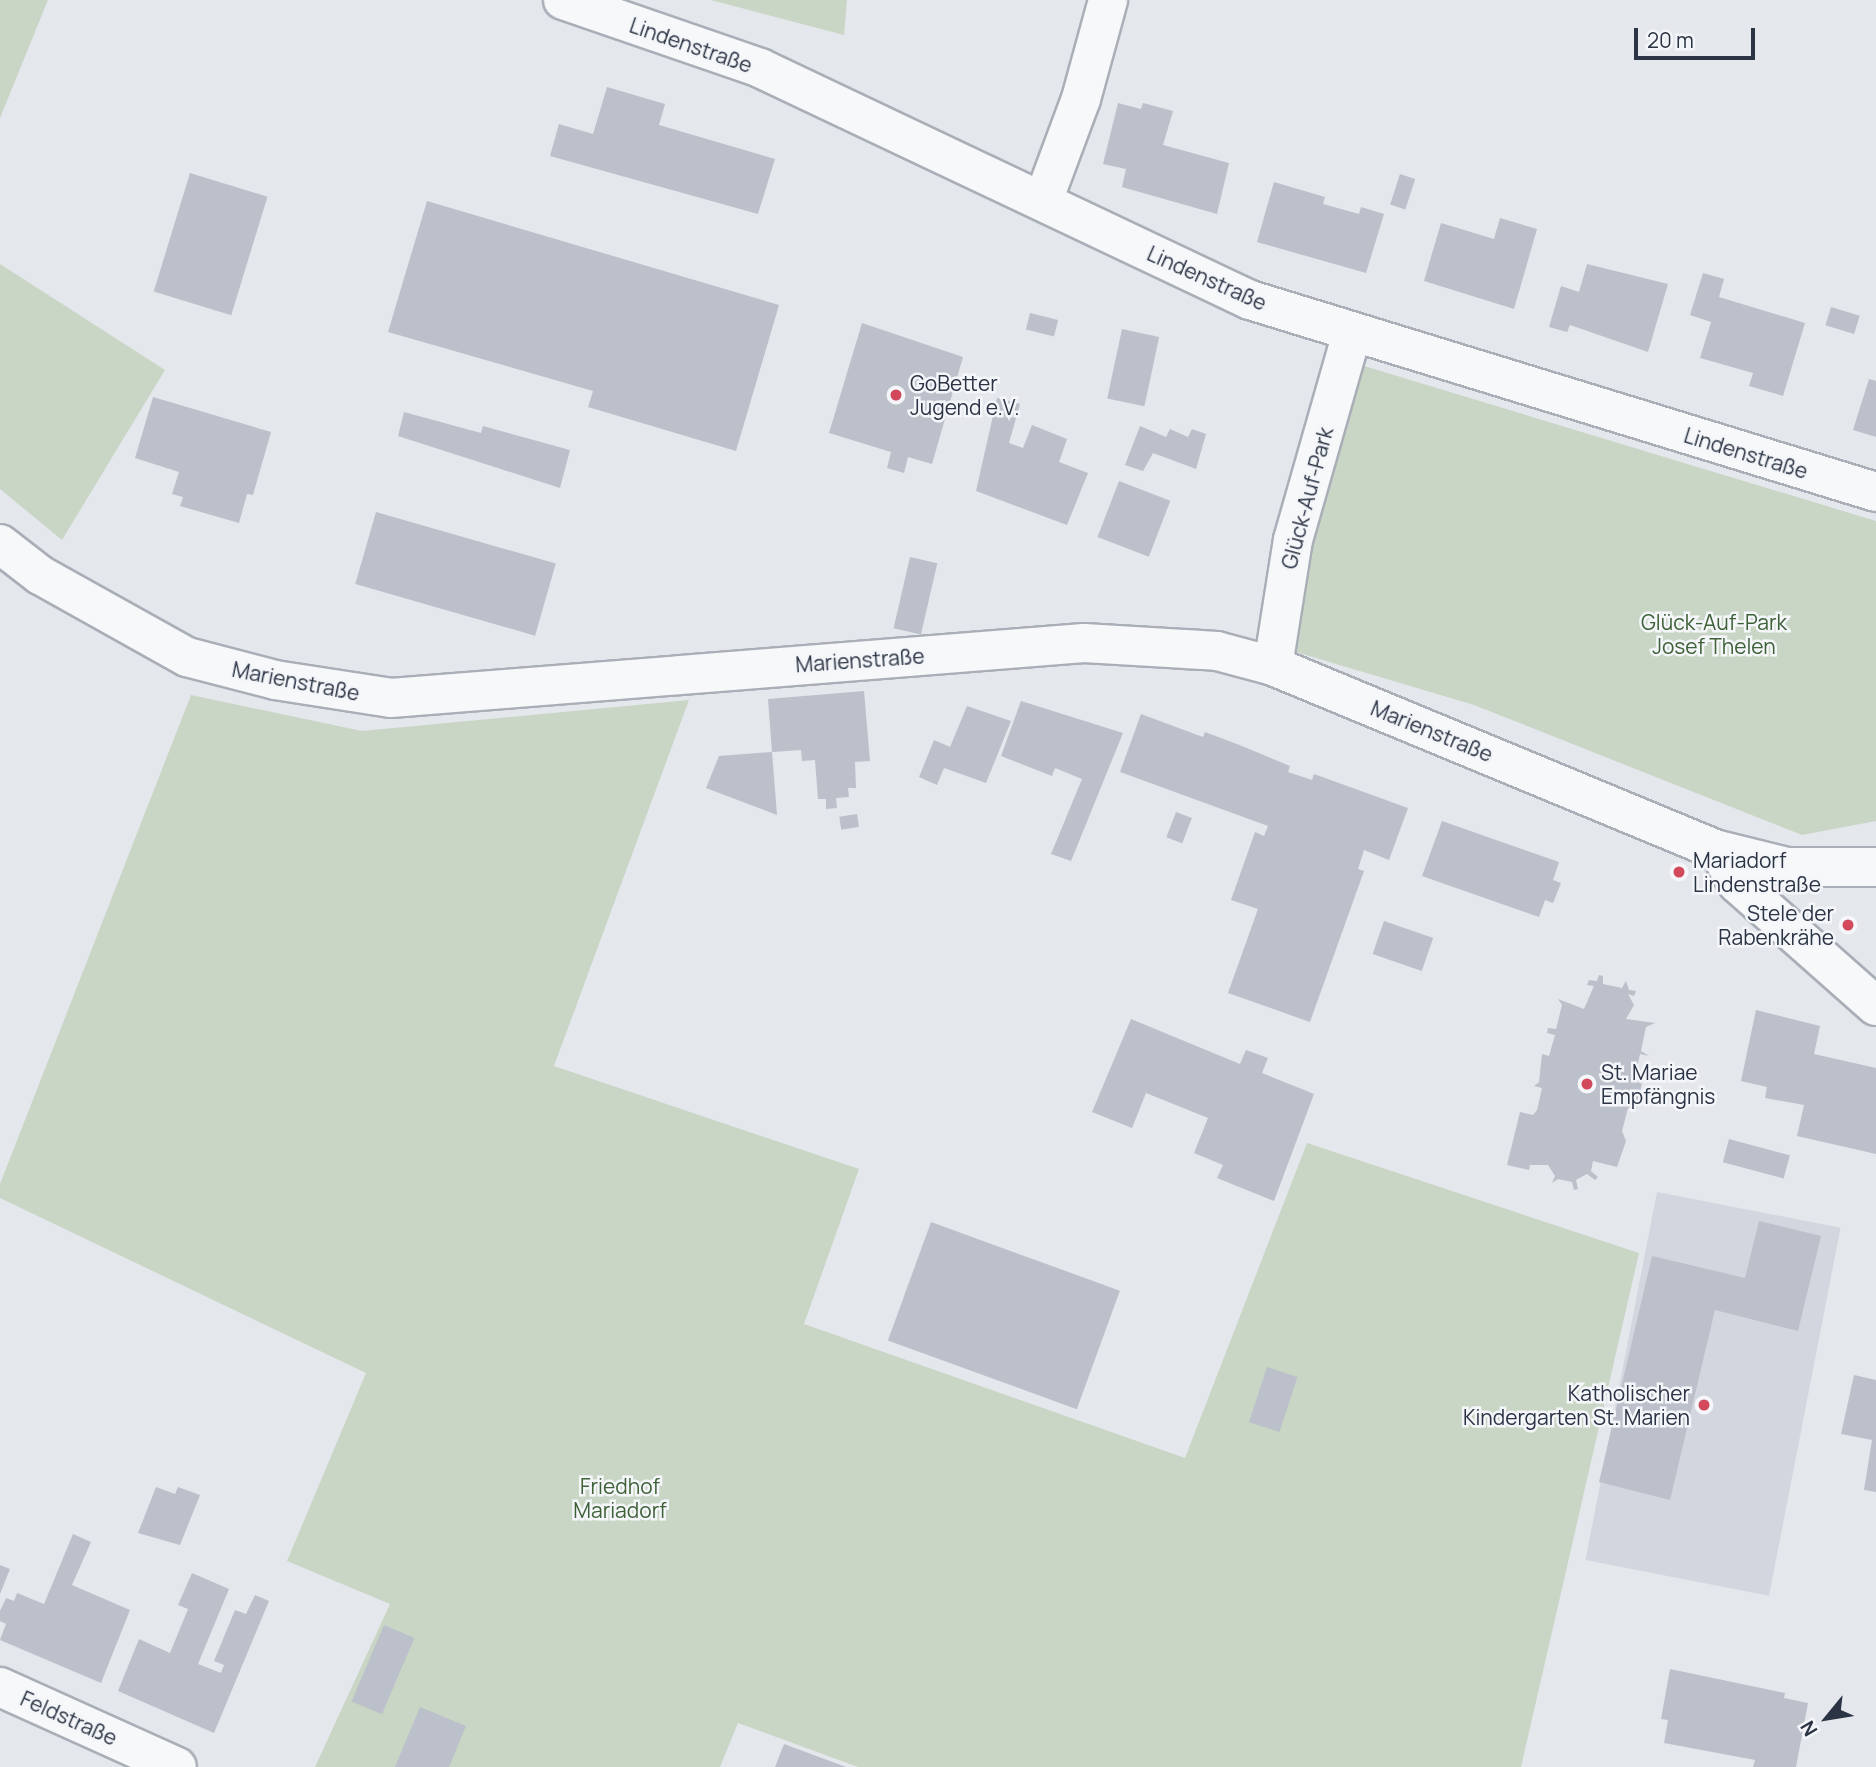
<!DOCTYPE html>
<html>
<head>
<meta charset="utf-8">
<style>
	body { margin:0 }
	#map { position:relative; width:1876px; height:1767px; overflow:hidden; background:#e4e7ec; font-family:Manrope,sans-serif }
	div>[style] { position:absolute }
	.built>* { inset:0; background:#d2d6de; transform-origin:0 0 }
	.green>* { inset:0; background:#c9d6c5 }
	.building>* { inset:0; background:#bbc0ca; transform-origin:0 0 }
	.roads { filter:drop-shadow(2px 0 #a9aeb7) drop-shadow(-2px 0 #a9aeb7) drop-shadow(0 2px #a9aeb7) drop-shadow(0 -2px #a9aeb7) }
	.minor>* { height:38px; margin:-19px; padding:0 19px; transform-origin:19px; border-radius:19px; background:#f7f8fa }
	.dots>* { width:19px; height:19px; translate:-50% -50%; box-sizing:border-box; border:4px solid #f4f6f9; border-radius:50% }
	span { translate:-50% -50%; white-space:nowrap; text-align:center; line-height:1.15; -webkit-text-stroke:5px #f4f6f9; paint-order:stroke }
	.street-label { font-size:21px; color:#2b3445 }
	.poi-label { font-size:21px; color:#2b3445 }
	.left { translate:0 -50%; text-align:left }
	.right { translate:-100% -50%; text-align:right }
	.park-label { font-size:21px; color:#3f6138 }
	.north { position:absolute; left:1792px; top:1683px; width:70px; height:70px; -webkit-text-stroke:5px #f4f6f9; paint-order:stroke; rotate:240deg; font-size:19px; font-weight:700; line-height:28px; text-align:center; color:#2b3445 }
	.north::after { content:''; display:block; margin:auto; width:24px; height:32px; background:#2b3445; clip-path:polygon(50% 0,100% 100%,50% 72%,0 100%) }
	.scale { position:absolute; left:1634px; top:28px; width:121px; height:32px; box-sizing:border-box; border:4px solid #2b3445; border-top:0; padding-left:9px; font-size:21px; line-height:24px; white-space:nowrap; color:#2b3445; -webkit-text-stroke:5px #f4f6f9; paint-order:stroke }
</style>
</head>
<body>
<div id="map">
	<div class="built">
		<i style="left:1657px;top:1192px;width:187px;height:375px;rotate:11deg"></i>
	</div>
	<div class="green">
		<i style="clip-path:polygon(0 0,48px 0,0 118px)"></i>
		<i style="clip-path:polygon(711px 0,847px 0,844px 35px)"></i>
		<i style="clip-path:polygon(0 264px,165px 370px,62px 540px,0 489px)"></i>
		<i style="clip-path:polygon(1351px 362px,1876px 521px,1876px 821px,1802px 835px,1474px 705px,1289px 650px)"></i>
		<i style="clip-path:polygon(191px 695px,362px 731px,689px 700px,554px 1066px,859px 1169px,804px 1324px,1185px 1458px,1307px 1143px,1639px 1253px,1521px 1767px,858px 1767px,738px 1723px,720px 1767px,315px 1767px,390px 1604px,287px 1561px,366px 1373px,0 1198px,0 1184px)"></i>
	</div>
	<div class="building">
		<i style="clip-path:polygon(607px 87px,665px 104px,659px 125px,775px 159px,758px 214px,550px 156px,559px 124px,593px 134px)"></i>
		<i style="clip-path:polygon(1118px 103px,1141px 109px,1143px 103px,1173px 111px,1163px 145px,1229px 163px,1217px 214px,1122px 187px,1126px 169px,1103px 164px)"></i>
		<i style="left:190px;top:173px;width:81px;height:124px;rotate:17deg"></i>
		<i style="left:1400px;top:174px;width:16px;height:32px;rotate:18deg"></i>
		<i style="clip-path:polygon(1274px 182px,1325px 197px,1323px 204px,1359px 214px,1361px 207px,1384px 214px,1366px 273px,1257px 242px)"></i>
		<i style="clip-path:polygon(427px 201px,779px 305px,736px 451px,588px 407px,593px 391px,388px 332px)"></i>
		<i style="clip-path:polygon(1500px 218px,1537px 229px,1514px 309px,1424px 281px,1441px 223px,1494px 239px)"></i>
		<i style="clip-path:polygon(1587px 264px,1668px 284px,1648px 352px,1570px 325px,1567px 332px,1549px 327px,1561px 286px,1579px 292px)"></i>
		<i style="clip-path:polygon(1703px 273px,1724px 279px,1719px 297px,1805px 323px,1783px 396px,1749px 386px,1753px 373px,1700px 358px,1711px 322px,1690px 315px)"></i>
		<i style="left:1831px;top:307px;width:30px;height:19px;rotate:17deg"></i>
		<i style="left:1030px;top:313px;width:29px;height:17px;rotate:14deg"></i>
		<i style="clip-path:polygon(862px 323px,963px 357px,932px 464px,908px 457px,904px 473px,887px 468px,891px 452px,829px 433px)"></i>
		<i style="left:1122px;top:329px;width:38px;height:71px;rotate:12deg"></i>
		<i style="clip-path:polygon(1869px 379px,1876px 381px,1876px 437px,1853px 430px)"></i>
		<i style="clip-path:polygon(153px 397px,271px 432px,253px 495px,247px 494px,239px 523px,180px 506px,183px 497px,172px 494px,179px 472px,135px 458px)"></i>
		<i style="clip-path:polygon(997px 398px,1020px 404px,1009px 443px,1023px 448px,1032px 425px,1067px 439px,1059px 462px,1088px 473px,1067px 525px,976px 491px)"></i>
		<i style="clip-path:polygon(404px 412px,481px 433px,483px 426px,570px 450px,560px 488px,398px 436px)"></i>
		<i style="clip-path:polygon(1140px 426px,1166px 437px,1170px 429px,1188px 437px,1192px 429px,1206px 434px,1196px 469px,1153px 453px,1143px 471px,1125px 465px)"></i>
		<i style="left:1119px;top:481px;width:55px;height:60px;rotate:21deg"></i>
		<i style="left:376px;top:512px;width:187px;height:75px;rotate:16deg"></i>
		<i style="left:910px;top:557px;width:28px;height:73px;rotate:13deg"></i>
		<i style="clip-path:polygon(864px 691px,870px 761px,855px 762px,856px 788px,848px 788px,849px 797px,836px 798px,837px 808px,826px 809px,826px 799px,818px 799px,815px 760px,802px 761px,801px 750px,772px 752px,768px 699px)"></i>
		<i style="clip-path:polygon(1021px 701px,1123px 733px,1071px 861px,1051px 854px,1082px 779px,1055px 768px,1052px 776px,1001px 756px)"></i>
		<i style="clip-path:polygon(967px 706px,1011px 721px,986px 783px,944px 768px,937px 785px,919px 777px,934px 740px,950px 747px)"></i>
		<i style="clip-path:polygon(1141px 714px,1203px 737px,1205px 732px,1237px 744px,1290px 766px,1288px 772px,1312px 780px,1314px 774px,1408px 808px,1389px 860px,1364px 850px,1358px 869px,1364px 871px,1310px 1022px,1228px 993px,1258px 909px,1231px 900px,1255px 832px,1264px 836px,1268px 826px,1120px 772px)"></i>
		<i style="clip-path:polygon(772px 752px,777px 815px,706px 788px,719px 756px)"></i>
		<i style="left:1176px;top:812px;width:17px;height:27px;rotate:21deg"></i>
		<i style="left:857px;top:814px;width:13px;height:18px;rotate:81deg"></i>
		<i style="clip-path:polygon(1442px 821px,1559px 862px,1553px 880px,1561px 883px,1553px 903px,1545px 900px,1539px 917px,1422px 876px)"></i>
		<i style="left:1384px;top:921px;width:52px;height:35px;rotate:19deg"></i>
		<i style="clip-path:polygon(1599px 975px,1603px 976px,1603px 984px,1622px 988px,1626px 981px,1629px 990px,1636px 991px,1634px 996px,1628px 994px,1634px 1005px,1626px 1019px,1655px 1023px,1646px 1027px,1641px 1051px,1649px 1056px,1640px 1054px,1635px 1077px,1643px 1079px,1636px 1110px,1628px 1108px,1622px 1131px,1626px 1141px,1617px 1167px,1593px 1161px,1591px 1171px,1598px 1177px,1595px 1180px,1587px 1174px,1576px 1180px,1578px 1189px,1574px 1190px,1572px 1182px,1558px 1179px,1552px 1183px,1555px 1176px,1548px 1165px,1530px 1165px,1529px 1170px,1507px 1165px,1520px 1112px,1533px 1115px,1537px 1110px,1542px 1088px,1534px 1086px,1539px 1082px,1542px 1054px,1549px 1056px,1555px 1035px,1547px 1033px,1548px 1028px,1556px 1029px,1562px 1005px,1558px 999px,1584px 1009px,1594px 986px,1587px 985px,1589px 980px,1597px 981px)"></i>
		<i style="clip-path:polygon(1756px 1010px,1820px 1026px,1814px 1054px,1876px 1068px,1876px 1154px,1797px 1136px,1804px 1105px,1765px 1098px,1767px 1087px,1741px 1081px)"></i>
		<i style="clip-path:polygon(1131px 1019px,1240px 1064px,1246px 1050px,1268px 1058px,1262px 1073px,1314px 1094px,1274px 1201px,1217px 1178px,1223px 1165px,1194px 1153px,1208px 1118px,1146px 1093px,1132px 1128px,1092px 1112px)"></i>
		<i style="left:1729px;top:1139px;width:63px;height:24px;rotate:15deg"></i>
		<i style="clip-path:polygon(1759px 1221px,1821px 1236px,1798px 1331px,1715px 1310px,1670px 1500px,1599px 1482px,1652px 1256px,1745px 1278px)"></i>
		<i style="left:931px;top:1222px;width:201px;height:126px;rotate:20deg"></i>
		<i style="left:1267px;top:1367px;width:32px;height:58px;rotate:18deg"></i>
		<i style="clip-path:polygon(1854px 1375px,1876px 1380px,1876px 1492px,1864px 1490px,1872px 1440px,1841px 1434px)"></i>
		<i style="clip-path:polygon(156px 1487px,175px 1494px,178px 1487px,200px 1495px,180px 1545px,138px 1533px)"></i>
		<i style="clip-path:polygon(73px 1534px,91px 1542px,72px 1585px,130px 1610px,101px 1683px,0 1640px,6px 1624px,0 1621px,0 1611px,6px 1598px,14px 1601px,17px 1593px,44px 1604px)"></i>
		<i style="clip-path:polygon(0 1565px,10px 1569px,0 1594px)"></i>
		<i style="clip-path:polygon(192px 1573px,229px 1589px,198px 1664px,221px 1673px,224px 1665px,214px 1661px,235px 1610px,246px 1614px,255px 1595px,269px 1601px,214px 1733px,118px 1691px,139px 1639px,170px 1653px,188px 1609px,178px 1605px)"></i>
		<i style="left:384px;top:1625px;width:33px;height:83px;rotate:23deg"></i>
		<i style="clip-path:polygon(1670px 1669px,1785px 1693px,1784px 1698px,1808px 1703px,1796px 1767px,1753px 1767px,1755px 1760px,1664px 1743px,1668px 1720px,1661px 1719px)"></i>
		<i style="clip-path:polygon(420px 1707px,466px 1726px,449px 1767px,395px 1767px)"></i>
		<i style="clip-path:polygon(784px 1744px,846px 1767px,775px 1767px)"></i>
	</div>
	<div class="roads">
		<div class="minor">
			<i style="left:563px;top:0;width:208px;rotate:19deg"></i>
			<i style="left:760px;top:68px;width:542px;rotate:25.34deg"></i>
			<i style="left:1250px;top:300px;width:655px;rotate:17.05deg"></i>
			<i style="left:1043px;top:201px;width:109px;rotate:-69.6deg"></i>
			<i style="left:1081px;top:99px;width:103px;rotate:-74.7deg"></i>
			<i style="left:0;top:544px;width:51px;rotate:37.8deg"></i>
			<i style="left:40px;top:575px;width:168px;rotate:29.2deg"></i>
			<i style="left:187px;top:657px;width:91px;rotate:14.6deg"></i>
			<i style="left:275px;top:680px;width:117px;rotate:8.8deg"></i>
			<i style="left:391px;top:698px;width:695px;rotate:-4.54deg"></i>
			<i style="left:1084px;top:643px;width:133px;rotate:3.4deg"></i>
			<i style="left:1217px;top:651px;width:58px;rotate:15deg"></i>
			<i style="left:1273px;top:666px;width:482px;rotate:22.5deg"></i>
			<i style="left:1718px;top:850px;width:71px;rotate:13.8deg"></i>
			<i style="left:1787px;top:867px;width:89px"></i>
			<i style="left:1273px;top:666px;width:128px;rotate:-81deg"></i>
			<i style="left:1293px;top:540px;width:215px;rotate:-74.1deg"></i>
			<i style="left:1718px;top:850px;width:39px;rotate:60deg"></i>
			<i style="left:1738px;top:884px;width:184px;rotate:41.5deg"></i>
			<i style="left:0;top:1687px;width:194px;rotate:24.3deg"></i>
		</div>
	</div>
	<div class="dots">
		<i style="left:896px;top:395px;background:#d1495b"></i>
		<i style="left:1679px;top:872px;background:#d1495b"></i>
		<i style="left:1848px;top:925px;background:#d1495b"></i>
		<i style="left:1587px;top:1084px;background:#d1495b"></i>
		<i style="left:1704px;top:1405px;background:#d1495b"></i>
	</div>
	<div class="street-label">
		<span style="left:691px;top:45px;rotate:19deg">Lindenstraße</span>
		<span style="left:1207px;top:278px;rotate:24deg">Lindenstraße</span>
		<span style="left:1746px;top:453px;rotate:17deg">Lindenstraße</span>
		<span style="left:1307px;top:498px;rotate:-75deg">Glück-Auf-Park</span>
		<span style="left:860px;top:660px;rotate:-4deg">Marienstraße</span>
		<span style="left:296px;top:681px;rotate:11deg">Marienstraße</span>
		<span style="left:1432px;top:731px;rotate:22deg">Marienstraße</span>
		<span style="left:69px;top:1718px;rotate:24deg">Feldstraße</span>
	</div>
	<div class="poi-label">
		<span class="left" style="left:910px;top:395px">GoBetter<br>Jugend e.V.</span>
		<span class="left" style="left:1693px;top:872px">Mariadorf<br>Lindenstraße</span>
		<span class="right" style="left:1834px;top:925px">Stele der<br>Rabenkrähe</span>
		<span class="left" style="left:1601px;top:1084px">St. Mariae<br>Empfängnis</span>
		<span class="right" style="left:1690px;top:1405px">Katholischer<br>Kindergarten St. Marien</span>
	</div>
	<div class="park-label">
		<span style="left:1714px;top:634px">Glück-Auf-Park<br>Josef Thelen</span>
		<span style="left:620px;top:1498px">Friedhof<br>Mariadorf</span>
	</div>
	<div class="north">N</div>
	<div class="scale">20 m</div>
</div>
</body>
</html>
